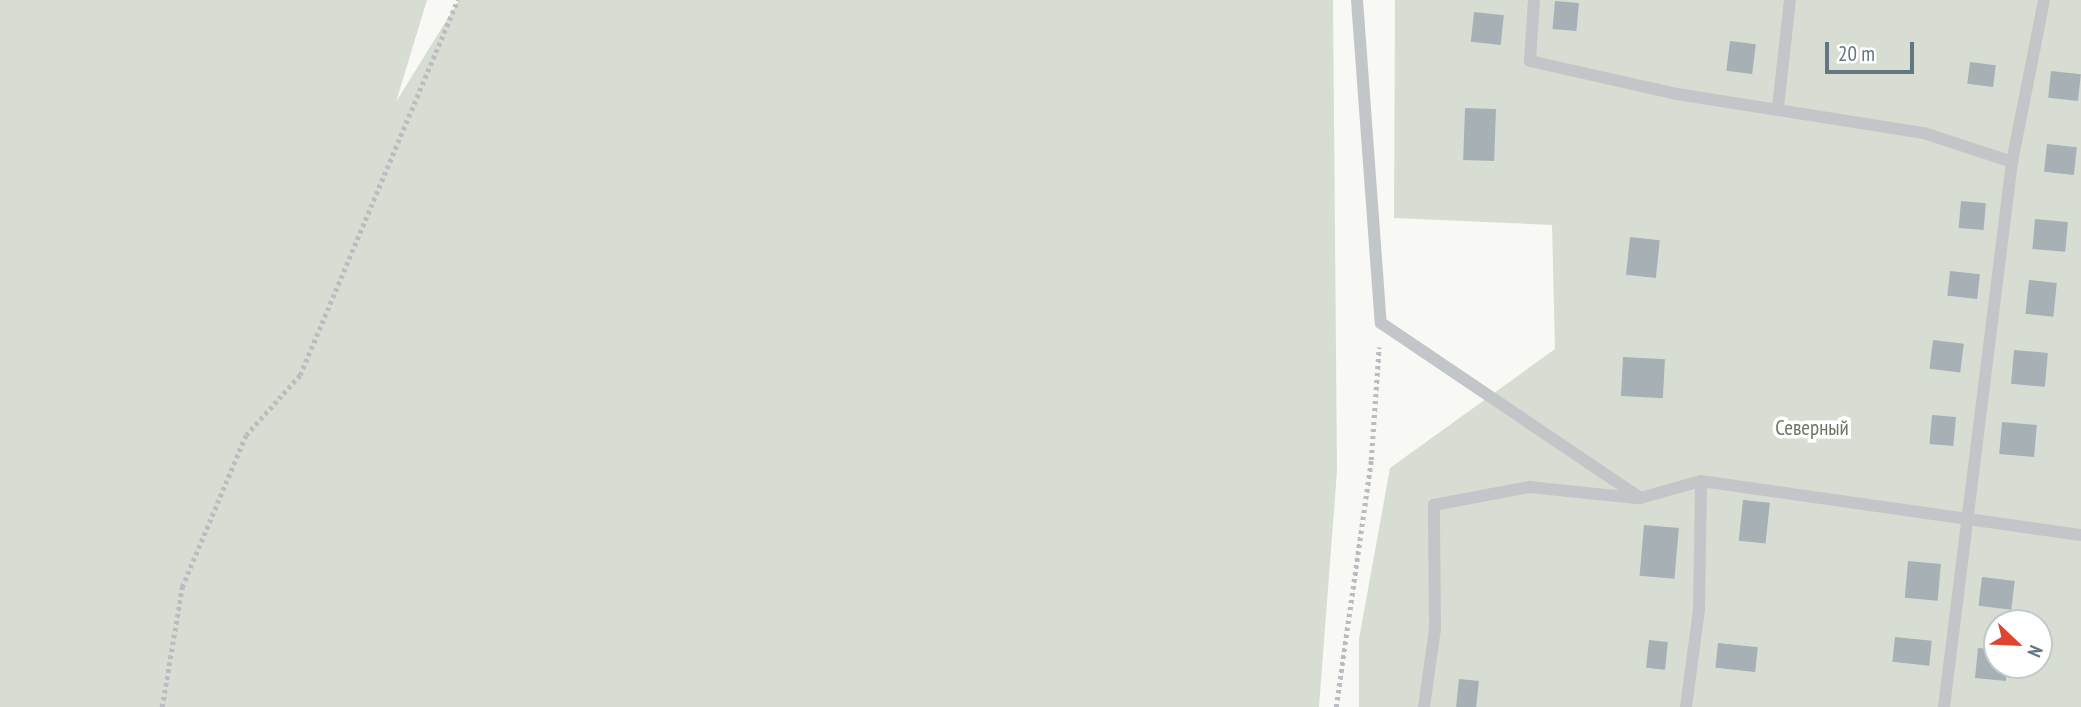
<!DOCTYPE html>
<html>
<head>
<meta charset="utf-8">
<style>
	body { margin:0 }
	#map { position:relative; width:2081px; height:707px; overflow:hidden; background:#f8f8f5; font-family:"PT Sans Narrow",sans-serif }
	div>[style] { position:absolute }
	.green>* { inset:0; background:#d8ddd4 }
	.building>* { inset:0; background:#a6b0b5; transform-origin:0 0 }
	.path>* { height:4.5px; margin-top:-2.25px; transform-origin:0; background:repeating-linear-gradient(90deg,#babdc0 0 3.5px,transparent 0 7px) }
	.lane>* { height:12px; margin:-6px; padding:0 6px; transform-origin:6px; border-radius:6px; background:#c2c6c9 }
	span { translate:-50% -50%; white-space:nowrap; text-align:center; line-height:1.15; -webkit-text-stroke:7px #fff; paint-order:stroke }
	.park-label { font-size:21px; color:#687862 }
	.north { position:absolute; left:1983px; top:609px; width:70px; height:70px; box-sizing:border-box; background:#fff; border:2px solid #c1c8cc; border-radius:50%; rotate:113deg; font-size:19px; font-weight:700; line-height:28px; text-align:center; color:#647680 }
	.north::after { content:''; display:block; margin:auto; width:24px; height:32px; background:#e0442e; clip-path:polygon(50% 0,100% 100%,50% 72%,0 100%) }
	.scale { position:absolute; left:1825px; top:42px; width:89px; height:32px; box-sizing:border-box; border:4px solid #647680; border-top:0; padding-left:9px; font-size:21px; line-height:24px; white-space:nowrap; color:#647680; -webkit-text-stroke:5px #fff; paint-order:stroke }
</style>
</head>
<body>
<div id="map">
	<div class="green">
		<i style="clip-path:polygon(0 0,427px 0,396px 102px,459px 0,1333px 0,1337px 471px,1319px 707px,0 707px)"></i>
		<i style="clip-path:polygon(evenodd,1395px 0,2081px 0,2081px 707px,1359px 707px,1359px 639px,1390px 468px,1555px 349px,1552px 225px,1394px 218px,1395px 0,1997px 623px,2039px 623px,2039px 665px,1997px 665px,1997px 623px)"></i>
	</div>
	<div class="building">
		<i style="left:1555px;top:1px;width:24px;height:28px;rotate:5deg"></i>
		<i style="left:1474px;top:12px;width:30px;height:30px;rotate:6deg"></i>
		<i style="left:1730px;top:41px;width:26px;height:30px;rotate:7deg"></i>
		<i style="left:1970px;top:62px;width:26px;height:22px;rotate:7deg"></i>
		<i style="left:2051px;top:71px;width:30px;height:27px;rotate:6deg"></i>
		<i style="left:1465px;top:108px;width:31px;height:52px;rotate:2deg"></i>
		<i style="left:2047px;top:144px;width:30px;height:28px;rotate:6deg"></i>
		<i style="left:1961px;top:201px;width:25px;height:27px;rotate:5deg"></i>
		<i style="left:2035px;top:219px;width:33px;height:30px;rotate:5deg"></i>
		<i style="left:1630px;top:237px;width:30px;height:38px;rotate:6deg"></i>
		<i style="left:1950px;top:271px;width:30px;height:25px;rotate:6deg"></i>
		<i style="left:2029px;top:280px;width:28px;height:34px;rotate:6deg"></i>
		<i style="left:1933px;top:340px;width:31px;height:29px;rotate:7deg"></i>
		<i style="left:2014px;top:350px;width:34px;height:34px;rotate:5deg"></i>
		<i style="left:1623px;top:357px;width:42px;height:39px;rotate:3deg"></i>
		<i style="left:1932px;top:415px;width:24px;height:29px;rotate:5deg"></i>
		<i style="left:2002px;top:422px;width:35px;height:32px;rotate:5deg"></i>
		<i style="left:1743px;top:500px;width:27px;height:41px;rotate:6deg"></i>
		<i style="left:1644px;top:525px;width:35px;height:51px;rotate:5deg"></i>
		<i style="left:1908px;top:561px;width:33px;height:37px;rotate:5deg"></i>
		<i style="left:1982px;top:577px;width:33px;height:29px;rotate:7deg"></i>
		<i style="left:1895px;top:637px;width:37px;height:25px;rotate:6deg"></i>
		<i style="left:1649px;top:640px;width:19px;height:28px;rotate:6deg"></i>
		<i style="left:1718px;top:643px;width:40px;height:25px;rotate:6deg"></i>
		<i style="clip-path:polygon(1978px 648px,1997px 650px,1997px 665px,2007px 665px,2006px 681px,1975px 678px)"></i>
		<i style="left:1459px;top:679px;width:20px;height:28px;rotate:6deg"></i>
	</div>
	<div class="path">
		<i style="left:162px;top:707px;width:122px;rotate:-80.5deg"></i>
		<i style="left:182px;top:587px;width:165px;rotate:-67.2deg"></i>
		<i style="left:246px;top:435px;width:81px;rotate:-48deg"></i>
		<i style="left:300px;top:375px;width:407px;rotate:-67.2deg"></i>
		<i style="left:1336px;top:707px;width:249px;rotate:-81.9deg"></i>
		<i style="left:1371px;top:460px;width:113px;rotate:-86deg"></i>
	</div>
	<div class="lane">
		<i style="left:1357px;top:0;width:324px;rotate:85.8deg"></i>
		<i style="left:1381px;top:323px;width:313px;rotate:34deg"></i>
		<i style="left:1640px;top:498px;width:63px;rotate:-15.6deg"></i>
		<i style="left:1701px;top:481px;width:384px;rotate:8.1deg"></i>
		<i style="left:1534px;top:0;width:61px;rotate:93.8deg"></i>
		<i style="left:1530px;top:61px;width:151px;rotate:12.7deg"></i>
		<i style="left:1677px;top:94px;width:250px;rotate:9deg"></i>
		<i style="left:1924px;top:133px;width:93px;rotate:18.2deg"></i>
		<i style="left:1778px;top:107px;width:108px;rotate:-83.6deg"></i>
		<i style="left:1424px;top:707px;width:79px;rotate:-82deg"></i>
		<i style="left:1435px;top:629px;width:124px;rotate:-90.5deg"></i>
		<i style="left:1434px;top:505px;width:97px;rotate:-10.7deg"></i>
		<i style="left:1529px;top:487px;width:108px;rotate:5.9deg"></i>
		<i style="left:1686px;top:707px;width:98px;rotate:-82.4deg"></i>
		<i style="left:1699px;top:610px;width:129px;rotate:-89.1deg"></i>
		<i style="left:1944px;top:707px;width:549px;rotate:-82.89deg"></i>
		<i style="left:2012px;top:162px;width:165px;rotate:-78.8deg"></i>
	</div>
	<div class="park-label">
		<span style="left:1812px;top:428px">Северный</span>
	</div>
	<div class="north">N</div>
	<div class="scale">20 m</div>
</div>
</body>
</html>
